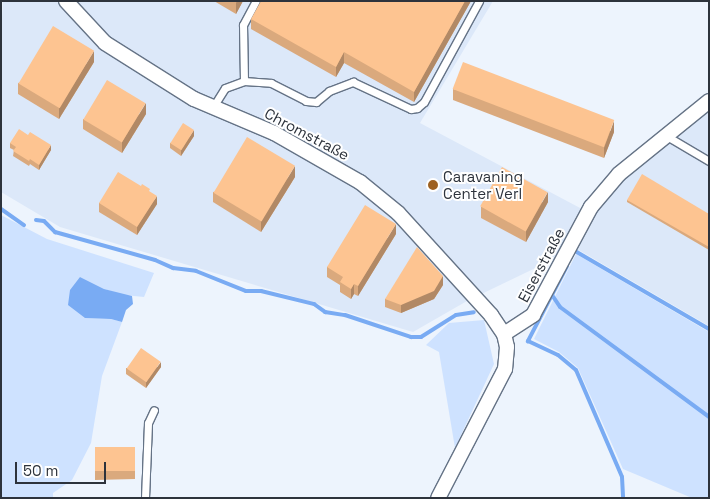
<!DOCTYPE html>
<html>
<head>
<meta charset="utf-8">
<style>
	body { margin:0 }
	#map { position:relative; width:710px; height:499px; overflow:hidden; background:#edf4fd; font-family:"Space Grotesk",sans-serif }
	div>[style] { position:absolute }
	.built>* { inset:0; background:#dce8f9 }
	.green>* { inset:0; background:#cee2ff }
	.water>* { inset:0; background:#79abf3 }
	.stream>* { height:4px; margin:-2px; padding:0 2px; transform-origin:2px; border-radius:2px; background:#79abf3 }
	.roads { filter:drop-shadow(1px 0 #657386) drop-shadow(-1px 0 #657386) drop-shadow(0 1px #657386) drop-shadow(0 -1px #657386) }
	.service>* { height:7px; margin:-3.5px; padding:0 3.5px; transform-origin:3.5px; border-radius:3.5px; background:#fff }
	.minor>* { height:14px; margin:-7px; padding:0 7px; transform-origin:7px; border-radius:7px; background:#fff }
	.wall>* { inset:0; background:#daa97d }
	.shaded-wall>* { inset:0; background:#b18966 }
	.building>* { inset:0; background:#fdc491; transform-origin:0 0 }
	.dots>* { width:14px; height:14px; translate:-50% -50%; box-sizing:border-box; border:2px solid #fff; border-radius:50% }
	span { translate:-50% -50%; white-space:nowrap; text-align:center; line-height:1.15; -webkit-text-stroke:4px #fff; paint-order:stroke }
	.street-label { font-size:15px; color:#2d333c }
	.poi-label { font-size:15px; color:#2d333c }
	.left { translate:0 -50%; text-align:left }
	.frame { position:absolute; inset:0; border:2px solid #2d333c; pointer-events:none }
	.scale { position:absolute; left:15px; top:462px; width:91px; height:22px; box-sizing:border-box; border:2px solid #2d333c; border-top:0; padding-left:6px; font-size:15px; line-height:18px; white-space:nowrap; color:#2d333c; -webkit-text-stroke:4px #fff; paint-order:stroke }
</style>
</head>
<body>
<div id="map">
	<div class="built">
		<i style="clip-path:polygon(3px 1px,493px 1px,420px 123px,582px 209px,554px 259px,467px 301px,413px 332px,60px 227px,1px 192px,1px 32px)"></i>
		<i style="clip-path:polygon(709px 108px,709px 326px,577px 249px,601px 205px,625px 175px)"></i>
	</div>
	<div class="green">
		<i style="clip-path:polygon(1px 215px,47px 239px,154px 273px,144px 297px,124px 295px,104px 289px,80px 277px,85px 318px,111px 319px,122px 322px,102px 376px,91px 443px,72px 480px,53px 493px,53px 498px,1px 498px)"></i>
		<i style="clip-path:polygon(576px 254px,709px 332px,709px 498px,692px 498px,623px 469px,578px 368px,559px 352px,534px 339px)"></i>
		<i style="clip-path:polygon(484px 320px,494px 364px,455px 448px,439px 352px,426px 345px,449px 323px)"></i>
	</div>
	<div class="water">
		<i style="clip-path:polygon(80px 277px,104px 289px,132px 296px,133px 304px,126px 310px,122px 322px,111px 319px,85px 318px,68px 305px,70px 290px)"></i>
	</div>
	<div class="stream">
		<i style="left:1px;top:209px;width:28px;rotate:35deg"></i>
		<i style="left:36px;top:220px;width:8px;rotate:7deg"></i>
		<i style="left:44px;top:221px;width:16px;rotate:45deg"></i>
		<i style="left:55px;top:232px;width:104px;rotate:15.6deg"></i>
		<i style="left:155px;top:260px;width:20px;rotate:24deg"></i>
		<i style="left:173px;top:268px;width:23px;rotate:7deg"></i>
		<i style="left:196px;top:271px;width:54px;rotate:21.8deg"></i>
		<i style="left:246px;top:291px;width:15px"></i>
		<i style="left:261px;top:291px;width:55px;rotate:13.8deg"></i>
		<i style="left:314px;top:304px;width:14px;rotate:36deg"></i>
		<i style="left:325px;top:312px;width:20px;rotate:9deg"></i>
		<i style="left:345px;top:315px;width:70px;rotate:18.4deg"></i>
		<i style="left:411px;top:337px;width:10px"></i>
		<i style="left:421px;top:337px;width:41px;rotate:-32.2deg"></i>
		<i style="left:456px;top:315px;width:18px;rotate:-9deg"></i>
		<i style="left:575px;top:251px;width:155px;rotate:30.2deg"></i>
		<i style="left:567px;top:266px;width:85px;rotate:117.5deg"></i>
		<i style="left:528px;top:341px;width:33px;rotate:25deg"></i>
		<i style="left:558px;top:355px;width:23px;rotate:40deg"></i>
		<i style="left:576px;top:370px;width:116px;rotate:66.7deg"></i>
		<i style="left:622px;top:477px;width:21px;rotate:87deg"></i>
		<i style="left:552px;top:295px;width:14px;rotate:56deg"></i>
		<i style="left:560px;top:307px;width:185px;rotate:36.4deg"></i>
	</div>
	<div class="roads">
		<div class="service">
			<i style="left:244px;top:81px;width:56px;rotate:-91deg"></i>
			<i style="left:243px;top:25px;width:27px;rotate:-62deg"></i>
			<i style="left:213px;top:107px;width:22px;rotate:-58deg"></i>
			<i style="left:225px;top:88px;width:20px;rotate:-20deg"></i>
			<i style="left:244px;top:81px;width:27px;rotate:4deg"></i>
			<i style="left:271px;top:83px;width:39px;rotate:27deg"></i>
			<i style="left:306px;top:101px;width:10px;rotate:6deg"></i>
			<i style="left:316px;top:102px;width:17px;rotate:-40deg"></i>
			<i style="left:329px;top:91px;width:26px;rotate:-21deg"></i>
			<i style="left:353px;top:82px;width:64px;rotate:25deg"></i>
			<i style="left:411px;top:109px;width:6px;rotate:-9deg"></i>
			<i style="left:417px;top:108px;width:9px;rotate:-41deg"></i>
			<i style="left:424px;top:102px;width:115px;rotate:-61.4deg"></i>
			<i style="left:665px;top:135px;width:51px;rotate:30.6deg"></i>
			<i style="left:145px;top:498px;width:75px;rotate:-87.7deg"></i>
			<i style="left:148px;top:423px;width:14px;rotate:-65deg"></i>
		</div>
		<div class="minor">
			<i style="left:66px;top:1px;width:57px;rotate:47.1deg"></i>
			<i style="left:105px;top:43px;width:105px;rotate:32.2deg"></i>
			<i style="left:194px;top:99px;width:87px;rotate:23deg"></i>
			<i style="left:274px;top:133px;width:99px;rotate:29.7deg"></i>
			<i style="left:360px;top:182px;width:49px;rotate:39.2deg"></i>
			<i style="left:398px;top:213px;width:138px;rotate:47.6deg"></i>
			<i style="left:491px;top:315px;width:23px;rotate:56deg"></i>
			<i style="left:504px;top:334px;width:13px;rotate:77deg"></i>
			<i style="left:507px;top:347px;width:22px;rotate:95deg"></i>
			<i style="left:505px;top:369px;width:145px;rotate:117.4deg"></i>
			<i style="left:504px;top:334px;width:35px;rotate:-33deg"></i>
			<i style="left:533px;top:315px;width:123px;rotate:-61.8deg"></i>
			<i style="left:591px;top:207px;width:43px;rotate:-49.7deg"></i>
			<i style="left:619px;top:174px;width:116px;rotate:-39deg"></i>
		</div>
	</div>
	<div class="wall">
		<i style="clip-path:polygon(214px 1px,243px 1px,236px 14px)"></i>
		<i style="clip-path:polygon(471px 1px,414px 102px,344px 63px,336px 77px,251px 29px,251px 19px)"></i>
		<i style="clip-path:polygon(94px 62px,59px 119px,18px 94px,18px 83px)"></i>
		<i style="clip-path:polygon(453px 89px,614px 132px,604px 158px,453px 100px)"></i>
		<i style="clip-path:polygon(146px 114px,122px 153px,83px 129px,83px 119px)"></i>
		<i style="clip-path:polygon(194px 136px,181px 156px,170px 148px,170px 143px)"></i>
		<i style="clip-path:polygon(10px 143px,51px 150px,39px 170px,30px 164px,29px 166px,13px 156px,14px 150px,10px 148px)"></i>
		<i style="clip-path:polygon(295px 177px,261px 232px,213px 202px,213px 192px)"></i>
		<i style="clip-path:polygon(150px 192px,157px 204px,137px 235px,99px 212px,99px 203px)"></i>
		<i style="clip-path:polygon(627px 200px,709px 214px,709px 250px,627px 202px)"></i>
		<i style="clip-path:polygon(548px 202px,526px 242px,481px 218px,481px 207px)"></i>
		<i style="clip-path:polygon(396px 234px,358px 296px,354px 294px,351px 299px,340px 292px,340px 285px,327px 277px,327px 267px)"></i>
		<i style="clip-path:polygon(443px 285px,434px 299px,401px 313px,385px 307px,385px 299px)"></i>
		<i style="clip-path:polygon(161px 367px,146px 388px,126px 374px,126px 368px)"></i>
		<i style="clip-path:polygon(95px 448px,135px 471px,135px 479px,95px 480px)"></i>
	</div>
	<div class="shaded-wall">
		<i style="clip-path:polygon(237px 1px,243px 1px,236px 14px,236px 3px)"></i>
		<i style="clip-path:polygon(465px 1px,471px 1px,414px 102px,414px 92px)"></i>
		<i style="clip-path:polygon(94px 51px,94px 62px,59px 119px,59px 108px)"></i>
		<i style="clip-path:polygon(344px 52px,344px 63px,336px 77px,336px 67px)"></i>
		<i style="clip-path:polygon(146px 103px,146px 114px,122px 153px,122px 142px)"></i>
		<i style="clip-path:polygon(614px 121px,614px 132px,604px 158px,604px 148px)"></i>
		<i style="clip-path:polygon(194px 130px,194px 136px,181px 156px,181px 150px)"></i>
		<i style="clip-path:polygon(51px 145px,51px 150px,39px 170px,39px 165px)"></i>
		<i style="clip-path:polygon(295px 166px,295px 177px,261px 232px,261px 221px)"></i>
		<i style="clip-path:polygon(548px 192px,548px 202px,526px 242px,526px 231px)"></i>
		<i style="clip-path:polygon(157px 196px,157px 204px,137px 235px,137px 227px)"></i>
		<i style="clip-path:polygon(396px 224px,396px 234px,358px 296px,358px 286px)"></i>
		<i style="clip-path:polygon(443px 276px,443px 285px,434px 299px,401px 313px,401px 305px)"></i>
		<i style="clip-path:polygon(354px 284px,354px 294px,351px 299px,351px 289px)"></i>
		<i style="clip-path:polygon(161px 362px,161px 367px,146px 388px,146px 382px)"></i>
	</div>
	<div class="building">
		<i style="clip-path:polygon(261px 1px,465px 1px,414px 92px,344px 52px,336px 67px,251px 19px)"></i>
		<i style="left:53px;top:26px;width:48px;height:67px;rotate:31deg"></i>
		<i style="left:463px;top:62px;width:162px;height:29px;rotate:21deg"></i>
		<i style="left:107px;top:80px;width:45px;height:46px;rotate:31deg"></i>
		<i style="left:183px;top:123px;width:13px;height:24px;rotate:32deg"></i>
		<i style="clip-path:polygon(19px 129px,28px 135px,30px 132px,51px 145px,39px 165px,30px 159px,29px 161px,13px 151px,16px 147px,10px 143px)"></i>
		<i style="left:247px;top:137px;width:56px;height:65px;rotate:31deg"></i>
		<i style="left:502px;top:167px;width:52px;height:45px;rotate:29deg"></i>
		<i style="clip-path:polygon(118px 172px,141px 186px,142px 184px,150px 189px,149px 191px,157px 196px,137px 227px,99px 203px)"></i>
		<i style="clip-path:polygon(642px 174px,709px 214px,709px 247px,627px 200px)"></i>
		<i style="clip-path:polygon(365px 205px,396px 224px,358px 286px,354px 284px,351px 289px,340px 282px,343px 277px,327px 267px)"></i>
		<i style="clip-path:polygon(417px 247px,443px 276px,434px 291px,401px 305px,385px 299px)"></i>
		<i style="left:141px;top:348px;width:24px;height:25px;rotate:35deg"></i>
		<i style="left:135px;top:447px;width:24px;height:40px;rotate:90deg"></i>
	</div>
	<div class="dots">
		<i style="left:433px;top:185px;background:#9d6122"></i>
	</div>
	<div class="street-label">
		<span style="left:307px;top:134px;rotate:28deg">Chromstraße</span>
		<span style="left:541px;top:265px;rotate:-62deg">Eiserstraße</span>
	</div>
	<div class="poi-label">
		<span class="left" style="left:443px;top:185px">Caravaning<br>Center Verl</span>
	</div>
	<div class="frame"></div>
	<div class="scale">50 m</div>
</div>
</body>
</html>
